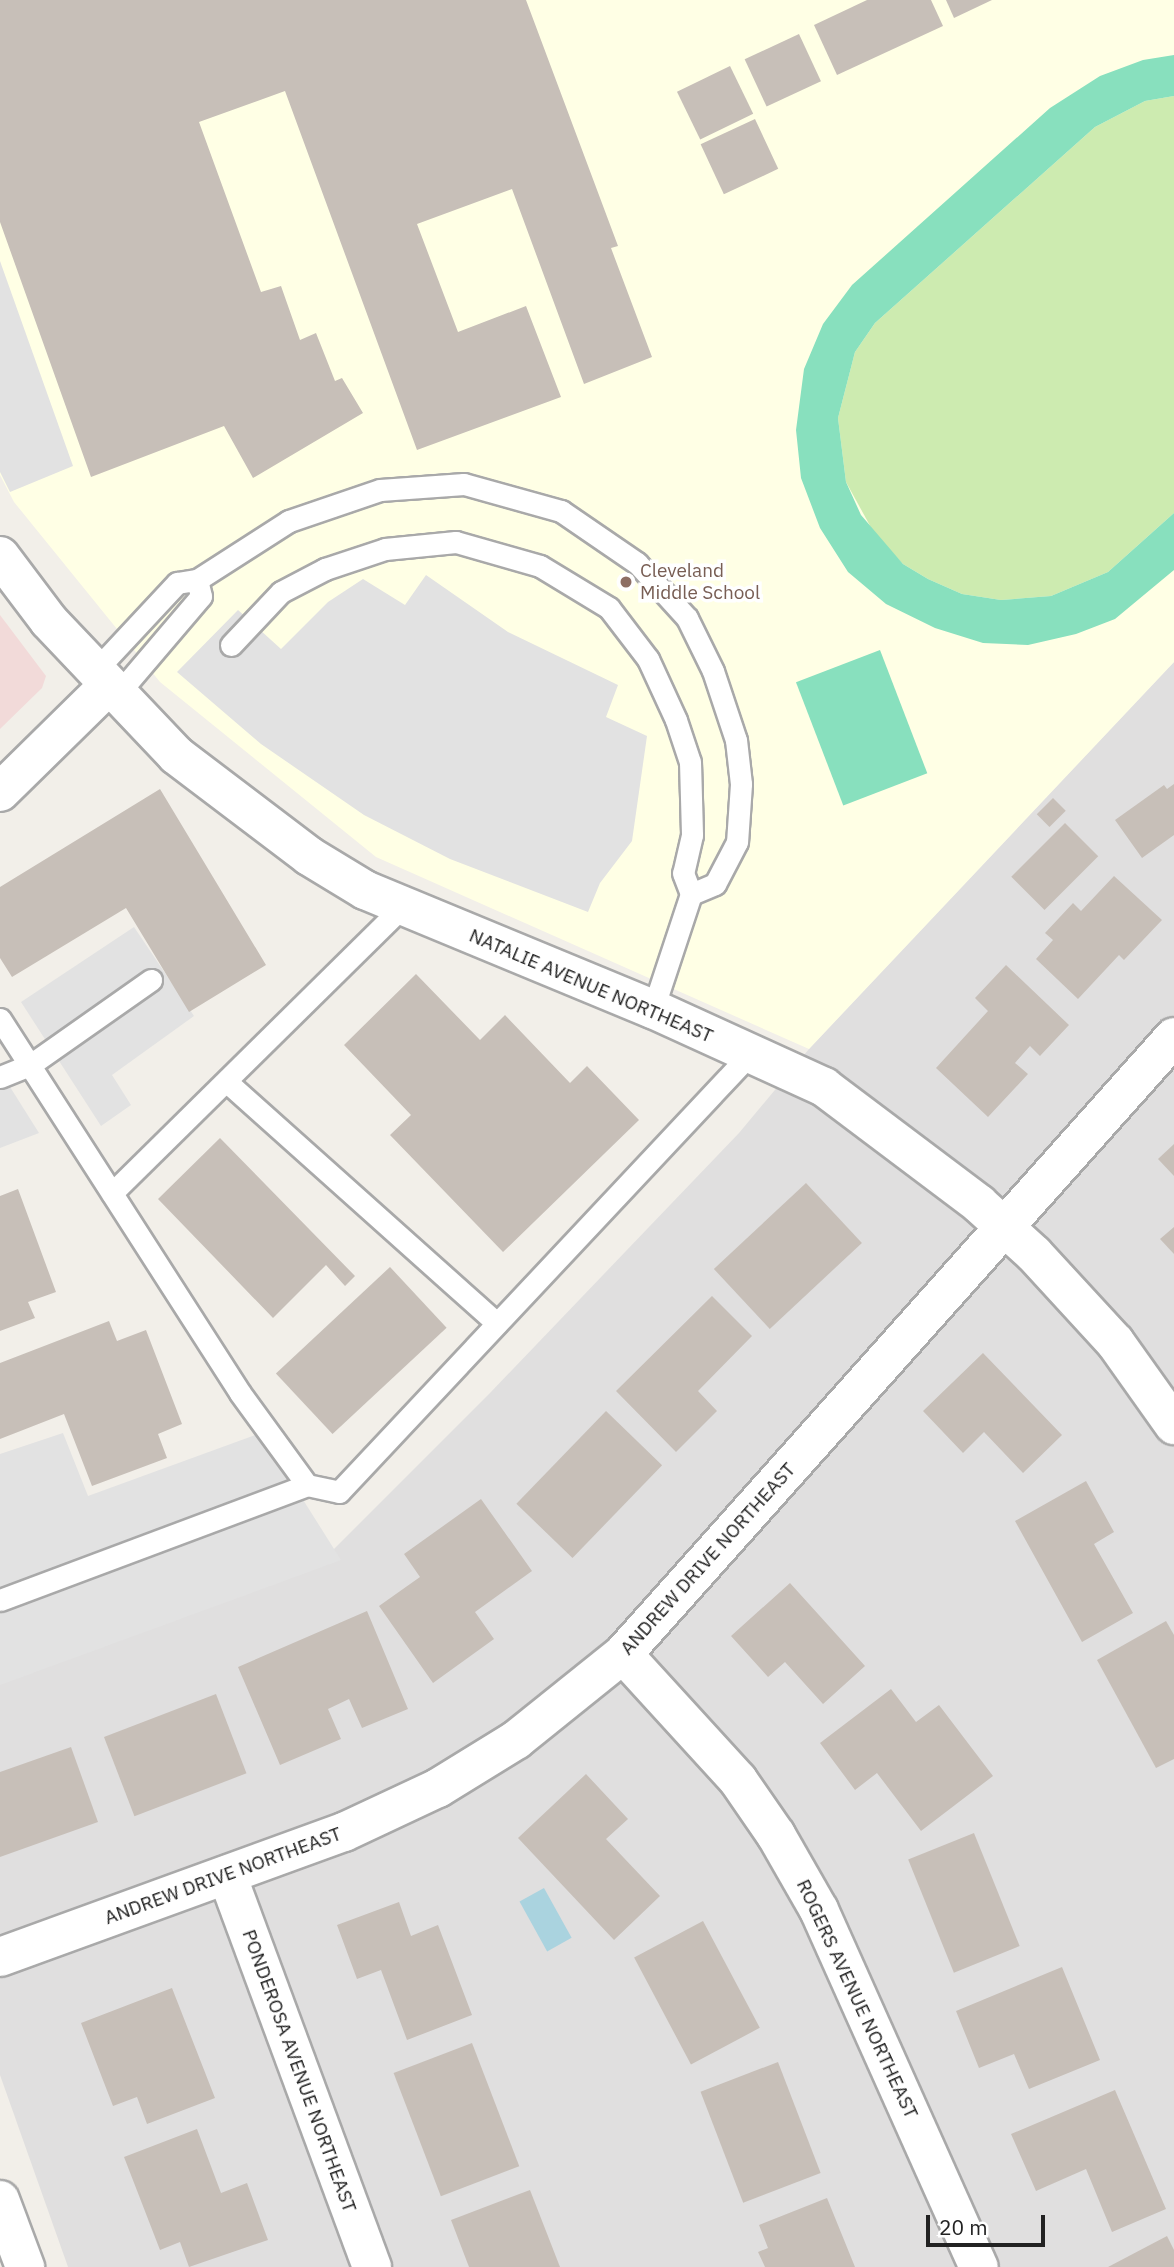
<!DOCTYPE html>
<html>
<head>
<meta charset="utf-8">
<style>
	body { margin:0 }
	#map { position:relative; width:1174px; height:2267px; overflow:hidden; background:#f2efe9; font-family:"IBM Plex Sans",sans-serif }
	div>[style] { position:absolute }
	.residential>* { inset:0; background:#e0dfdf }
	.commercial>* { inset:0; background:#f2dad9 }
	.education>* { inset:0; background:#ffffe5 }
	.grass>* { inset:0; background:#cdebb0 }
	.pitch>* { inset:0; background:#88e0be; transform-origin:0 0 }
	.parking>* { inset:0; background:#e2e2e2 }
	.water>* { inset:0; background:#aad3df; transform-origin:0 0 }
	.building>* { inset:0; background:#c7bfb8; transform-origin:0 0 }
	.roads { filter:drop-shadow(2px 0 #a9a9a9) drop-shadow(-2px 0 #a9a9a9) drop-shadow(0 2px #a9a9a9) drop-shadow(0 -2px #a9a9a9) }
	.service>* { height:21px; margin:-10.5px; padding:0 10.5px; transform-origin:10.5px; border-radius:10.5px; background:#fff }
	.minor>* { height:38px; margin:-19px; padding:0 19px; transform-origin:19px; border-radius:19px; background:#fff }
	.tertiary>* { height:38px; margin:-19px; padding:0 19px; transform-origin:19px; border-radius:19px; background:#fff }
	.dots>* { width:19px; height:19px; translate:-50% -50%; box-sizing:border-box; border:4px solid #fff; border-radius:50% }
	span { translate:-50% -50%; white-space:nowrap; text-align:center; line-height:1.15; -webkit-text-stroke:7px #fff; paint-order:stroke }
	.education-label { font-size:19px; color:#785e54 }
	.left { translate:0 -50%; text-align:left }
	.street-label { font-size:19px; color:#222 }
	.scale { position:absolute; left:926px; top:2215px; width:119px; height:32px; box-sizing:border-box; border:4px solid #222; border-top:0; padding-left:9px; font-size:21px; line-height:24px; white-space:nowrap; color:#222; -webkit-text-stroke:5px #fff; paint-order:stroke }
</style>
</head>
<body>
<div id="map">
	<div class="residential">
		<i style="clip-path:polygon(1174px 662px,1174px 2267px,68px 2267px,0 2075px,0 1683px,324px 1559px,490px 1393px,739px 1133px,809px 1049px)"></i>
	</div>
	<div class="commercial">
		<i style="clip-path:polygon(0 615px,46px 676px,42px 688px,0 729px)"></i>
	</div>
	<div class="education">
		<i style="clip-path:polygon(0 0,1174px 0,1174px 662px,809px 1049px,376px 857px,160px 682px,14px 502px,0 475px)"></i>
	</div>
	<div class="grass">
		<i style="clip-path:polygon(1174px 96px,1174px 513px,1108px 572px,1051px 596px,1001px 600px,962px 594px,928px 579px,903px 564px,874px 533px,846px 482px,838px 418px,855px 352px,875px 323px,1095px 127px,1145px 101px)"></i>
	</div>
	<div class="pitch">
		<i style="clip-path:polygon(1174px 55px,1174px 96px,1145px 101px,1095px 127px,875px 323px,855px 352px,838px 418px,846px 482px,861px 515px,903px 564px,928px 579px,962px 594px,1001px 600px,1051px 596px,1108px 572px,1174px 513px,1174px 570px,1115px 619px,1076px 634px,1028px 645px,983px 643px,935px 628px,886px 604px,848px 572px,820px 528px,801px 478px,796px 430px,804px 369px,823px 324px,852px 285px,1050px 108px,1100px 76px,1143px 60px)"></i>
		<i style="left:880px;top:650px;width:132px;height:90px;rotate:69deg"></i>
	</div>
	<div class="parking">
		<i style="clip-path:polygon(0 261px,73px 466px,10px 492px,0 472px)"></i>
		<i style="clip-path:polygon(426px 575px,508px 632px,618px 685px,606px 717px,647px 736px,632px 841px,600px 883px,588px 912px,450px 859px,364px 815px,261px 744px,177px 672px,238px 610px,281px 649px,328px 602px,363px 579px,405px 605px)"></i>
		<i style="clip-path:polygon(134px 927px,194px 1016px,112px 1075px,131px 1105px,101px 1126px,21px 1002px)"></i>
		<i style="clip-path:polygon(0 1071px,39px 1133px,0 1148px)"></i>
		<i style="clip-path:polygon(63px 1433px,88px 1496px,261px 1433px,341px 1560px,0 1685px,0 1454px)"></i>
	</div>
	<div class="water">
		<i style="left:544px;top:1888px;width:57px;height:28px;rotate:61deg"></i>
	</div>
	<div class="building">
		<i style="clip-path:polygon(0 0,526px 0,618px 246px,611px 248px,652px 357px,584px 384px,512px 189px,417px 224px,458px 332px,526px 306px,561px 397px,417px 450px,285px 91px,199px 122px,261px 292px,281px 286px,300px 340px,316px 333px,335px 381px,342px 378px,363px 413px,253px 478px,224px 426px,91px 477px,0 222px)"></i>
		<i style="clip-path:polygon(867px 0,931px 0,943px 26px,837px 75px,814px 25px)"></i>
		<i style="clip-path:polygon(946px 0,992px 0,954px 18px)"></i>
		<i style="left:799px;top:34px;width:52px;height:60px;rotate:65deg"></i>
		<i style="left:730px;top:66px;width:53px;height:59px;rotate:64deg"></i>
		<i style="left:755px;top:119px;width:55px;height:60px;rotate:65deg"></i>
		<i style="clip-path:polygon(1174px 784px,1174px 835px,1142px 858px,1115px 820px,1164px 785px,1167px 789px)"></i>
		<i style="clip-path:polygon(160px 789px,266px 965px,189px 1012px,126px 908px,12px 977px,0 958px,0 887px)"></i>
		<i style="left:1053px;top:798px;width:18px;height:23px;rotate:45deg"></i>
		<i style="left:1065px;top:823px;width:47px;height:76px;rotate:45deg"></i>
		<i style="clip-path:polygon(1114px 876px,1162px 920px,1124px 960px,1119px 955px,1078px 999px,1036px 959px,1053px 940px,1045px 933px,1073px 903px,1081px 911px)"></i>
		<i style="clip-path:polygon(1006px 965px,1069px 1025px,1040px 1056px,1030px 1046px,1015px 1063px,1028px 1074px,988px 1117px,936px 1068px,988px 1011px,975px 998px)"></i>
		<i style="clip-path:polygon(416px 974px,480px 1040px,505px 1015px,570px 1083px,587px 1066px,639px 1120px,503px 1252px,390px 1135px,411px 1115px,344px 1045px)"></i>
		<i style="clip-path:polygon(220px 1138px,355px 1276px,345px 1286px,326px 1265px,273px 1318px,158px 1199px)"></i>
		<i style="clip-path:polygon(1174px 1144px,1174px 1176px,1158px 1159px)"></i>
		<i style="left:806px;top:1183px;width:82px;height:126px;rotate:47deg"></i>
		<i style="clip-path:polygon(18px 1189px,56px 1292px,28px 1302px,35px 1318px,0 1331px,0 1196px)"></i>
		<i style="clip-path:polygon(1174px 1227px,1174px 1254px,1160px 1239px)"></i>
		<i style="left:390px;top:1267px;width:83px;height:156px;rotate:47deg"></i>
		<i style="clip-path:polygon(712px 1296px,752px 1336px,698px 1391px,717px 1411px,676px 1452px,616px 1391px)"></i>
		<i style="clip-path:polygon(109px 1321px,117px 1341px,146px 1330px,182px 1424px,158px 1434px,167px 1458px,92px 1486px,64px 1414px,0 1439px,0 1363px)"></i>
		<i style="clip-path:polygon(983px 1353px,1062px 1435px,1023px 1473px,984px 1432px,963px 1453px,923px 1411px)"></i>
		<i style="left:606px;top:1411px;width:78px;height:129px;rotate:44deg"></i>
		<i style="clip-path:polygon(1086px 1481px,1114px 1532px,1094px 1544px,1133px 1613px,1082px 1642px,1015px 1521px)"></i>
		<i style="clip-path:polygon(481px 1499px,532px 1571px,475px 1612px,494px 1639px,433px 1683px,379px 1606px,420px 1577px,404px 1554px)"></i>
		<i style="clip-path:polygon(790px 1583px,865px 1666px,823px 1704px,785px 1662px,768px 1677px,731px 1636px)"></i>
		<i style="clip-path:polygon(367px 1611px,408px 1709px,362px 1728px,349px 1699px,328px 1709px,341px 1739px,280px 1765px,238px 1667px)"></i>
		<i style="clip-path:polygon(1166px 1621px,1174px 1635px,1174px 1759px,1156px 1768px,1097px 1660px)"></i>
		<i style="clip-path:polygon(891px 1689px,916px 1722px,939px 1705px,993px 1776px,921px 1831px,877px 1773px,855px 1790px,820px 1743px)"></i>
		<i style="left:216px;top:1694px;width:85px;height:120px;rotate:69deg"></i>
		<i style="clip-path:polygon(71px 1747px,98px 1822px,0 1857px,0 1772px)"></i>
		<i style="clip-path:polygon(586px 1774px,628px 1819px,606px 1839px,660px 1896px,614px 1940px,518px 1838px)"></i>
		<i style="left:974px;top:1833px;width:122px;height:71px;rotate:68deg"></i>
		<i style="clip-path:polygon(399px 1902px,411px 1936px,438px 1925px,472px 2015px,407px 2040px,381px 1970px,357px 1979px,337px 1925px)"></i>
		<i style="left:703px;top:1921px;width:121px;height:78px;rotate:62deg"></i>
		<i style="clip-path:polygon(1062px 1967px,1100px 2060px,1029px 2089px,1014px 2054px,979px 2068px,956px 2011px)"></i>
		<i style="clip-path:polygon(172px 1988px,215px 2098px,147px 2124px,137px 2097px,113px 2106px,81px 2023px)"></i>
		<i style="left:472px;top:2043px;width:132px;height:84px;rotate:69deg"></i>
		<i style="left:778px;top:2062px;width:119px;height:83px;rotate:69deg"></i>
		<i style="clip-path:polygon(1115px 2090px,1166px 2209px,1112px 2232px,1086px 2169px,1036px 2191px,1011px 2134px)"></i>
		<i style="clip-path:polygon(197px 2129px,221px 2193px,247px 2183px,268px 2240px,189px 2267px,180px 2242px,160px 2250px,124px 2157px)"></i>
		<i style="clip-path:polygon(530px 2190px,560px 2267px,469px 2267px,451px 2220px)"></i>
		<i style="clip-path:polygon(827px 2198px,855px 2267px,765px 2267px,758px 2252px,768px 2248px,759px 2225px)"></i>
		<i style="clip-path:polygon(1167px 2236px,1174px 2250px,1174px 2267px,1108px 2267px)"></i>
	</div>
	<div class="roads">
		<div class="service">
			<i style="left:231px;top:645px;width:73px;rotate:-46.7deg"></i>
			<i style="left:281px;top:592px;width:50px;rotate:-27.6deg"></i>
			<i style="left:325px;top:569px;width:63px;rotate:-18.4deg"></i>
			<i style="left:385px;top:549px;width:71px;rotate:-5.6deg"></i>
			<i style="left:456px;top:542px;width:87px;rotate:15.9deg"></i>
			<i style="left:540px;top:566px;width:81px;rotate:31.3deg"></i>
			<i style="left:609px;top:608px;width:64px;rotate:52.6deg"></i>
			<i style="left:648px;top:659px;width:67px;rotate:65.3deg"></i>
			<i style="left:676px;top:720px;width:44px;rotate:71.6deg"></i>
			<i style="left:690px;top:762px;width:73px;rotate:88.4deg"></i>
			<i style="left:692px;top:835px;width:39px;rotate:103deg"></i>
			<i style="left:683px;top:873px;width:22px;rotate:69deg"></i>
			<i style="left:94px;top:672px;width:122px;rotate:-47deg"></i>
			<i style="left:177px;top:583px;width:20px;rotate:-9deg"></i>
			<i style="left:116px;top:696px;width:131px;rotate:-49.6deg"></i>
			<i style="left:201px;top:596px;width:16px;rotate:-104deg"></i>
			<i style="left:197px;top:580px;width:109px;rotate:-32.7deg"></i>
			<i style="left:289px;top:521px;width:96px;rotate:-18.8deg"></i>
			<i style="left:380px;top:490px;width:84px;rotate:-4.1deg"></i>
			<i style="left:464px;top:484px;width:101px;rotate:15.6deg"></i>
			<i style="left:561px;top:511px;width:92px;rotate:34.4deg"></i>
			<i style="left:637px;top:563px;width:74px;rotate:47.7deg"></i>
			<i style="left:687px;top:618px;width:59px;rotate:63.9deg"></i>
			<i style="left:713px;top:671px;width:73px;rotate:71.6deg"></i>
			<i style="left:736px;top:740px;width:44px;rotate:83.5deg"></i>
			<i style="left:741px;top:784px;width:58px;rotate:93.9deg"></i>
			<i style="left:737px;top:842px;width:47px;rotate:117.6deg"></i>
			<i style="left:715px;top:884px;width:26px;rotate:157deg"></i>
			<i style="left:691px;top:894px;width:121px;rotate:108.3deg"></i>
			<i style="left:0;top:1019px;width:444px;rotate:57.3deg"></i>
			<i style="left:240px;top:1393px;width:114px;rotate:53.9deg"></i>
			<i style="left:307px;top:1485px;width:33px;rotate:12deg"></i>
			<i style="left:339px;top:1492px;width:601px;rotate:-46.82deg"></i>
			<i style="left:0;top:1077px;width:32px;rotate:-22deg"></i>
			<i style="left:30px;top:1065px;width:148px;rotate:-35.1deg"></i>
			<i style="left:227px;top:1082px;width:362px;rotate:41.8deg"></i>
			<i style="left:112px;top:1193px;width:409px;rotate:-44.6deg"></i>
			<i style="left:0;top:1600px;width:328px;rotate:-20.5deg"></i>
		</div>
		<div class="minor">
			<i style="left:0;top:792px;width:150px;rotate:-44.5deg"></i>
			<i style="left:623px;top:1654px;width:171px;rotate:47.6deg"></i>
			<i style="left:738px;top:1780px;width:67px;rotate:55.4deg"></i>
			<i style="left:776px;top:1835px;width:86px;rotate:60.2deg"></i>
			<i style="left:819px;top:1910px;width:391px;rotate:65.9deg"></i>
			<i style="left:227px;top:1875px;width:418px;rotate:69.7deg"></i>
			<i style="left:0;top:1957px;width:366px;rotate:-20deg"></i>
			<i style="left:344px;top:1832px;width:104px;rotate:-25.1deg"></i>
			<i style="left:438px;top:1788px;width:92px;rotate:-31.6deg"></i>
			<i style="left:516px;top:1740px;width:137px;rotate:-38.8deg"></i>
			<i style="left:623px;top:1654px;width:827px;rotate:-48.23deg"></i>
			<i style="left:0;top:2200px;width:72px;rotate:69.5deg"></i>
		</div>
		<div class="tertiary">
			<i style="left:0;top:556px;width:81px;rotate:53deg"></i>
			<i style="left:49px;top:621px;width:185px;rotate:46.5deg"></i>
			<i style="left:176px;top:755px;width:167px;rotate:37.2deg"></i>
			<i style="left:309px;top:856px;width:66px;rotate:31.3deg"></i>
			<i style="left:365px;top:890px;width:312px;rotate:22.5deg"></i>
			<i style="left:653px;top:1009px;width:188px;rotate:24.5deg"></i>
			<i style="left:824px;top:1087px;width:194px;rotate:37deg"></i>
			<i style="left:979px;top:1204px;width:74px;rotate:42.3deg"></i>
			<i style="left:1034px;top:1254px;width:120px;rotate:47.4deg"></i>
			<i style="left:1115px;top:1342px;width:102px;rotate:54.6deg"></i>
		</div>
	</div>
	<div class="dots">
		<i style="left:626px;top:582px;background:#8d6e63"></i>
	</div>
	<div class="education-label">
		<span class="left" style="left:640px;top:582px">Cleveland<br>Middle School</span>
	</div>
	<div class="street-label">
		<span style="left:591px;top:986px;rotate:23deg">NATALIE AVENUE NORTHEAST</span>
		<span style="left:708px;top:1559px;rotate:-48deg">ANDREW DRIVE NORTHEAST</span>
		<span style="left:223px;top:1876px;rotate:-20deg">ANDREW DRIVE NORTHEAST</span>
		<span style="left:857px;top:1999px;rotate:65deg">ROGERS AVENUE NORTHEAST</span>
		<span style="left:299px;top:2071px;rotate:70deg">PONDEROSA AVENUE NORTHEAST</span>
	</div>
	<div class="scale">20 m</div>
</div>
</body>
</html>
